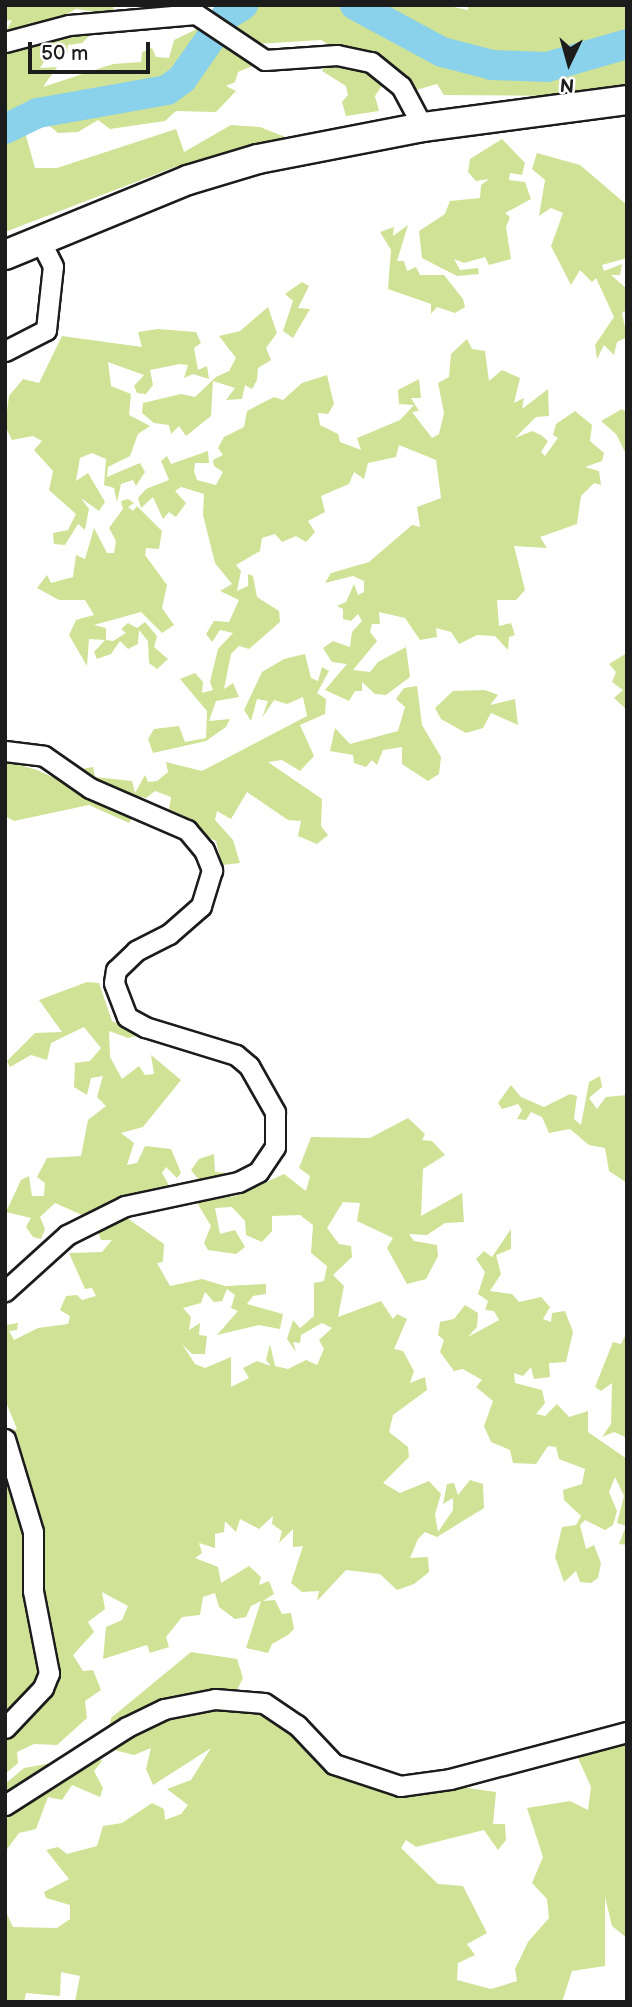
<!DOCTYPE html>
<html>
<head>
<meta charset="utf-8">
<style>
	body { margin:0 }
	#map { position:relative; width:632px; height:2007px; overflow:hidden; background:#fff; font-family:"Balsamiq Sans",sans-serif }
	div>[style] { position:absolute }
	.green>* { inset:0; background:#cfe296 }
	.river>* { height:30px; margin:-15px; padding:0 15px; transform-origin:15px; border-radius:15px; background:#8ad1eb }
	.roads { filter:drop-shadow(2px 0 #1c1c1c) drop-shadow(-2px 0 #1c1c1c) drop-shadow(0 2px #1c1c1c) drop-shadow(0 -2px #1c1c1c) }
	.minor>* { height:19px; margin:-9.5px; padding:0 9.5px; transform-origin:9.5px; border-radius:9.5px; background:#fff }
	.secondary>* { height:28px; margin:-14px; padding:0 14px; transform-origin:14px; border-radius:14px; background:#fff }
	span { translate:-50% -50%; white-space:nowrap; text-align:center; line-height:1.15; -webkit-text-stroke:5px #fff; paint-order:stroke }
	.frame { position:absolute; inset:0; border:7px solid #1c1c1c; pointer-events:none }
	.north { position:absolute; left:534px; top:28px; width:70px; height:70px; -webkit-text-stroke:5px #fff; paint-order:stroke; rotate:185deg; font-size:19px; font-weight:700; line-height:28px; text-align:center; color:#1c1c1c }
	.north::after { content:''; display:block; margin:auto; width:24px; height:32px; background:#1c1c1c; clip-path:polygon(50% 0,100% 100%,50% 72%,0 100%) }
	.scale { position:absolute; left:28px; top:42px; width:122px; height:32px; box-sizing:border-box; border:4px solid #1c1c1c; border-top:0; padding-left:9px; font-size:21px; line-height:24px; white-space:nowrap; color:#1c1c1c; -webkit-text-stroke:5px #fff; paint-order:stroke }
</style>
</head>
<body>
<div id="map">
	<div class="green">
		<i style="clip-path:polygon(5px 5px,112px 5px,117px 15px,76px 9px,40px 29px,27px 26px,25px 36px,5px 33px,12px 20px,5px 21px)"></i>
		<i style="clip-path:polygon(214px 5px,444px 5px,468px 10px,468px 5px,627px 5px,627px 91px,601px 96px,444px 95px,437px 84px,416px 90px,393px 69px,375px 96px,379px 111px,346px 116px,342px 102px,348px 95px,346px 86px,322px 71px,338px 50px,321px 40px,256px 44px,216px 15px)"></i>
		<i style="clip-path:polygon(199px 28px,255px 65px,238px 72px,235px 82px,226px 86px,236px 91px,216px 112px,176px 111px,165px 121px,110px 129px,98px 120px,78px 132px,58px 133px,41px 119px,23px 125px,35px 168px,57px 168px,176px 129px,184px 152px,231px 125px,260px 127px,293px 140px,175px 167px,5px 232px,5px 46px,69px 29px,92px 33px,82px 43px,68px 45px,67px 54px,49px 54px,40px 68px,57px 67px,43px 87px,113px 64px,141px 62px,142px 52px,152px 48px,156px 57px,169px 58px,174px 40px)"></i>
		<i style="clip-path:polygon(502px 139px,525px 163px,522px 175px,510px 173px,509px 180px,525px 182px,531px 199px,505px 213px,510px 217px,506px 227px,511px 259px,489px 265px,485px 257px,464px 263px,454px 259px,460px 270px,478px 268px,479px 274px,457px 276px,422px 258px,419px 231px,445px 214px,450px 201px,480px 198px,481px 185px,489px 179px,476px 181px,468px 172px,470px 159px)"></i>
		<i style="clip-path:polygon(537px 153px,580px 165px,627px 205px,627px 258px,602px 265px,604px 271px,622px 264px,620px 275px,611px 275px,627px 289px,627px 310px,622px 313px,627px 337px,617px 342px,614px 355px,604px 345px,597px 359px,595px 345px,614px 317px,596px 278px,592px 282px,580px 270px,571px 285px,551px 246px,563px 213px,551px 208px,539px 216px,545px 180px,532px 169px)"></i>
		<i style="clip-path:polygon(408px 225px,397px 261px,404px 261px,407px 271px,416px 267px,420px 275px,444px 275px,463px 299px,465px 307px,455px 313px,437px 307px,431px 314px,431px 304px,388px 289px,391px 250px,380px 232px,394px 227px,393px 236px)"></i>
		<i style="clip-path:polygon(302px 282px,309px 286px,298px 308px,310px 309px,293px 338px,283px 331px,293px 301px,285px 294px)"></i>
		<i style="clip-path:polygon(268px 307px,277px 333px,266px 348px,271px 360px,258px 368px,257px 380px,252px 389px,245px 385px,242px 399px,226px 400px,235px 388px,213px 381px,211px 416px,186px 436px,179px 426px,171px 434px,169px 425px,154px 423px,142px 413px,143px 403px,181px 394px,195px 397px,216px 377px,229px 371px,236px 358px,219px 336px,240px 331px)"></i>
		<i style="clip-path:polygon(158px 329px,196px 332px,201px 343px,194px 348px,198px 370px,207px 366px,209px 379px,193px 374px,184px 378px,188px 365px,180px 364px,150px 370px,153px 385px,146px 394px,137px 393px,134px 386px,144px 375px,108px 362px,111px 386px,131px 394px,129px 415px,150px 426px,138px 434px,130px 456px,108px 467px,107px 477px,140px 463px,145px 472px,136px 486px,133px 480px,121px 484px,117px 502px,114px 488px,104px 485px,106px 459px,92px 453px,80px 458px,76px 481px,88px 473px,105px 502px,99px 511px,81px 498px,89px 509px,85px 530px,78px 524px,65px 545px,54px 544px,53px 533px,68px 530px,76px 514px,49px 490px,53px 471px,34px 450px,42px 441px,33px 436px,12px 440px,5px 426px,9px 396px,23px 379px,39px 383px,62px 336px,142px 347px,138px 332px)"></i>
		<i style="clip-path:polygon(467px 339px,472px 349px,485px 351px,489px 381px,502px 370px,520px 378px,514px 403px,524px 398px,522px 409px,548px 389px,549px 416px,536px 417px,515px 438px,532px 431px,541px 435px,548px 441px,541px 452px,545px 456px,558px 438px,553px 435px,556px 424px,575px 411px,592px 425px,590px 441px,604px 453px,602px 461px,585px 467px,599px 471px,601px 485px,594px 483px,581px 496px,577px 524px,540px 537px,547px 548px,514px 546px,525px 590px,516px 600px,497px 600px,499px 626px,511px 623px,515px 635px,509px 637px,508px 650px,495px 636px,477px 635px,459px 644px,451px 632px,436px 628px,437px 637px,420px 640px,405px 618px,379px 612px,380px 624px,372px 624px,370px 632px,377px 641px,353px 670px,370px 672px,378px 662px,406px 647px,410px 677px,386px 695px,375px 694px,362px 682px,362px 691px,355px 691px,349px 701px,325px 690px,347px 664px,332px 662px,323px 648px,333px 641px,350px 647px,352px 632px,362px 621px,358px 614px,351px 621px,343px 619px,343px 609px,337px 606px,346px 602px,354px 584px,358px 595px,364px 592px,364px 581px,353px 576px,325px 583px,331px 573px,369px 562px,412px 525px,420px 527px,417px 507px,441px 498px,436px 460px,399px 445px,396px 457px,368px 463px,364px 479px,354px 472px,349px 484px,321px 496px,325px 512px,308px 521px,315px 532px,306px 542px,296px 536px,282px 542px,275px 534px,262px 538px,260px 551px,236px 565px,241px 571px,237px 591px,248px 586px,248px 574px,253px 576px,257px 597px,279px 611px,280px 622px,249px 649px,239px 646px,231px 654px,224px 689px,233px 683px,239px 697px,216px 701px,209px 721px,230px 719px,226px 727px,206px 741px,153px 753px,148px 739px,154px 729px,179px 726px,185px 742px,206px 738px,207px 711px,180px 679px,195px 673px,203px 682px,202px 693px,213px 690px,210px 682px,218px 649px,233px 633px,220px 630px,212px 642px,206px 634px,214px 621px,229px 622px,239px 600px,220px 591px,232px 584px,215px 563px,203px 515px,204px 494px,181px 487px,175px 491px,186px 503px,176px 517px,169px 512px,163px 519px,153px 497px,141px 508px,138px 498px,146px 489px,169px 480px,161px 461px,167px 456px,171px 464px,208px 451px,209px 463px,195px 463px,194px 471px,197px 480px,216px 485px,223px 472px,214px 466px,213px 460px,223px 455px,218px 448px,224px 437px,244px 427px,247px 411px,274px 397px,283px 400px,302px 383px,327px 375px,334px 404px,328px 414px,318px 413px,320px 425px,338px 434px,340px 442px,361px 450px,357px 438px,400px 420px,414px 405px,399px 404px,398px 390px,419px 379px,421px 398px,411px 398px,419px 411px,412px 412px,432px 438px,439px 434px,444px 413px,438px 383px,449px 377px,451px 354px)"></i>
		<i style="clip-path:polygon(622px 409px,627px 413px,627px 456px,616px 434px,601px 421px)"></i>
		<i style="clip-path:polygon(128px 499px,134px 503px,128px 507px,133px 511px,137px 506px,162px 531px,159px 549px,146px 548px,145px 555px,167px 585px,162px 608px,174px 625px,162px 633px,141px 612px,94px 625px,106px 628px,106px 640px,113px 641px,126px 633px,121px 629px,128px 623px,137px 628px,145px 622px,157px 636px,154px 647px,168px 659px,157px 669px,149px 663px,148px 641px,139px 630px,138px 644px,128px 649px,120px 641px,111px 654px,97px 659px,94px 652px,105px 640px,89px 639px,87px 666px,69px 635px,76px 620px,94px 615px,85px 600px,59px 600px,37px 588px,47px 575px,51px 583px,73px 577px,76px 555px,85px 559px,94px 528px,107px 553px,114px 553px,116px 541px,109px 528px,123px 509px,121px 501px)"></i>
		<i style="clip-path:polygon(627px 653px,627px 710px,614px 698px,623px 690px,612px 682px,616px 672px,609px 664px)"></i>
		<i style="clip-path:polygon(305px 654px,311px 678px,318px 681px,322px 667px,329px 671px,317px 693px,326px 699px,325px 714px,300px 725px,314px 756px,300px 771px,282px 760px,268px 762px,322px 799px,321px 826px,328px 835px,317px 844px,298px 836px,301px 821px,288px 820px,247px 792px,231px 819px,217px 811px,215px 820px,233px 840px,240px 863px,222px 865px,216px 841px,197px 832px,195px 821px,169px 809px,171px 797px,155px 791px,146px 798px,126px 794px,83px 778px,82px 769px,93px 767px,95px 777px,132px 781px,135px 793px,145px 775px,148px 782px,157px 781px,168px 772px,166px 762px,202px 771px,307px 716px,303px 697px,287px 704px,274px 700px,262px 718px,268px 701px,257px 699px,251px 721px,244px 710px,262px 672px,284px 659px)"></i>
		<i style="clip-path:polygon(417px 686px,422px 725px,441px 757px,439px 774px,428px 781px,402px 764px,402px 747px,383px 750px,377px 765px,372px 760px,366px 767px,354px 763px,353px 755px,330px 751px,335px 728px,350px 744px,398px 731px,405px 707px,396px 699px,404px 688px)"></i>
		<i style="clip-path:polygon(485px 690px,498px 695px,490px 705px,515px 699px,518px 725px,491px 713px,483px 728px,466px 733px,441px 719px,435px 708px,453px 691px)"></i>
		<i style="clip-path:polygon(5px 761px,37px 770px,134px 814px,129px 823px,89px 805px,14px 821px,5px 816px)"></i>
		<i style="clip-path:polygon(87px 982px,99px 983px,112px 1021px,141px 1035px,128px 1038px,109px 1031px,110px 1057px,122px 1079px,139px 1066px,145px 1075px,154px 1074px,151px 1055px,181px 1080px,143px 1127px,121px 1133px,134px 1143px,127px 1165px,137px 1163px,145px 1146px,171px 1149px,181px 1173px,177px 1178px,166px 1167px,162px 1173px,171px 1189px,82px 1215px,55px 1203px,40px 1217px,45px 1229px,41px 1239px,33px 1237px,26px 1227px,31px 1218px,6px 1212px,21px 1180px,29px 1176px,32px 1196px,44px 1196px,45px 1183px,37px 1177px,47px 1158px,81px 1156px,88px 1120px,106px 1106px,97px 1097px,103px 1076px,91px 1078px,87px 1095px,74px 1087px,75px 1063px,90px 1061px,101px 1048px,84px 1027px,51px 1043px,47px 1060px,31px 1055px,10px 1067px,7px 1061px,35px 1033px,62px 1032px,39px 1000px)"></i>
		<i style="clip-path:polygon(600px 1076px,602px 1087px,589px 1098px,597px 1109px,606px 1097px,627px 1095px,627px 1183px,609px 1171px,605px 1148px,589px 1145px,570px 1129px,549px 1133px,542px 1117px,531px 1112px,526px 1120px,517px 1119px,522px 1110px,518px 1104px,502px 1109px,498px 1103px,511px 1085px,521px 1097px,544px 1107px,570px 1094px,577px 1096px,574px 1119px,581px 1125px,589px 1082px)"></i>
		<i style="clip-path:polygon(408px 1118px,425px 1134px,422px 1140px,432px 1141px,445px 1155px,423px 1169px,421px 1216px,462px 1193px,464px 1222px,445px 1223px,427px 1235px,409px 1234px,414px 1241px,437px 1245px,438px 1256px,426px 1279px,407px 1284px,387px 1248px,393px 1238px,357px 1221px,360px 1203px,343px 1202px,327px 1228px,339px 1244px,351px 1246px,352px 1257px,333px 1275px,344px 1286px,338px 1317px,381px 1301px,393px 1319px,397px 1314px,407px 1319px,394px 1349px,403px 1351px,414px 1371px,410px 1383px,425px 1377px,427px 1390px,393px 1415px,389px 1432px,408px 1447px,409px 1457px,383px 1483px,400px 1493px,429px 1481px,441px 1494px,435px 1514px,438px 1532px,453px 1510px,453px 1498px,443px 1504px,447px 1484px,454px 1483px,458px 1495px,470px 1480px,483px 1484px,484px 1508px,437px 1537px,425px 1532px,418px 1539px,410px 1558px,428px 1557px,429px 1572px,414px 1584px,397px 1590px,380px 1574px,346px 1570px,317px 1601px,319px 1591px,302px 1592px,291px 1583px,303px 1546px,293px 1547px,293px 1529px,279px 1543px,282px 1531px,272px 1524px,273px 1516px,259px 1529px,240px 1519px,236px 1532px,225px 1521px,224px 1532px,215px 1534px,215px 1548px,199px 1543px,202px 1553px,195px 1558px,218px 1567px,221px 1583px,249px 1566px,261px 1577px,259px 1585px,269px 1581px,274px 1594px,263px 1601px,275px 1600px,282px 1614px,291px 1613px,294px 1629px,288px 1635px,272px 1644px,268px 1653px,246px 1648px,261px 1601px,251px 1606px,246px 1617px,235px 1619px,219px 1607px,215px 1593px,203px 1597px,200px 1615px,182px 1617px,166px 1637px,169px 1647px,150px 1653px,147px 1645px,103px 1659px,106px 1627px,122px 1620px,128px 1606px,102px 1592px,105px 1609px,88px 1622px,94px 1632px,73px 1655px,83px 1671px,93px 1670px,101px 1690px,85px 1701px,87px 1718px,57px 1745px,34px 1744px,17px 1752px,18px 1763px,5px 1774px,5px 1432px,17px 1429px,5px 1400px,5px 1325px,18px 1323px,17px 1330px,9px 1331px,14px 1340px,38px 1328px,68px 1324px,70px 1316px,60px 1310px,66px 1296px,77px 1295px,82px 1300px,96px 1296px,92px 1288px,85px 1289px,69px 1253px,102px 1252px,112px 1240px,101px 1240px,97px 1230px,127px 1218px,164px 1244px,163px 1262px,157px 1263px,170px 1286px,202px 1279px,225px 1286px,266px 1284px,266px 1294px,253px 1296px,247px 1304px,283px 1314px,280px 1329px,259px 1325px,217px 1335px,238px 1311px,231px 1308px,235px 1295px,227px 1289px,222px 1301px,214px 1302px,205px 1292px,201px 1303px,183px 1308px,191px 1317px,189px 1330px,200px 1323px,199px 1335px,207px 1336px,205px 1354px,192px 1354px,182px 1344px,195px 1364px,205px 1368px,231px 1357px,231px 1387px,249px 1378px,243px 1368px,257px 1361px,271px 1366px,266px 1360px,270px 1344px,275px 1366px,288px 1369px,306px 1360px,317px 1365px,324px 1349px,319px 1340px,332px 1328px,322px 1323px,301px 1335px,300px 1343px,293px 1342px,296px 1352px,287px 1339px,293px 1320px,300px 1328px,314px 1316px,314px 1283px,324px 1281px,327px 1266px,311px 1253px,313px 1225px,300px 1215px,272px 1216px,272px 1231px,262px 1242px,246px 1235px,245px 1221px,232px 1207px,215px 1208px,220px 1234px,235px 1230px,245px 1247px,236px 1254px,208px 1250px,204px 1243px,211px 1226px,196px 1201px,236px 1196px,284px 1174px,306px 1191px,310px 1176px,299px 1168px,311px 1137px,370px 1138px)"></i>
		<i style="clip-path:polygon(214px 1154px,215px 1172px,228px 1173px,228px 1180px,200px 1181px,191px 1170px,199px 1159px)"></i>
		<i style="clip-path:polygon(511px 1229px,511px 1249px,496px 1255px,501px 1274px,490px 1291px,512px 1294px,519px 1302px,541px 1297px,550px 1307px,543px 1319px,551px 1322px,552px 1313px,565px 1311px,573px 1332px,566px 1362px,549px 1363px,550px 1377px,534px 1379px,531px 1367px,523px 1376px,514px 1373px,515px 1383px,542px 1390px,545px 1403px,536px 1414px,545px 1416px,557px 1404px,569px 1417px,588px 1411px,588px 1432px,627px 1459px,627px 1545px,619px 1544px,626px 1526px,617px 1523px,624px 1496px,615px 1477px,609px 1492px,617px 1511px,613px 1525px,605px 1530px,585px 1520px,580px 1525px,586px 1549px,594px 1545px,601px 1563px,598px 1578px,591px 1583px,580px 1582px,576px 1571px,564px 1582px,555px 1557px,562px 1527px,576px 1525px,581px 1516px,564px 1500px,563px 1490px,582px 1484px,585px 1469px,559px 1459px,556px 1447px,548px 1446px,536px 1464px,513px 1463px,510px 1450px,491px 1442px,484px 1426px,493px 1401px,476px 1387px,482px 1380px,463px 1369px,454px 1371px,440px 1352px,444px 1340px,438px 1335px,440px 1322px,454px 1319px,465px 1305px,478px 1313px,477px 1327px,468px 1337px,499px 1320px,494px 1311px,485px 1310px,488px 1301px,478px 1294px,485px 1272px,476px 1259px,484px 1251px,492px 1257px)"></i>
		<i style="clip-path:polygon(627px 1332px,627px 1438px,614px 1432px,602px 1437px,611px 1424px,612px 1383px,601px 1391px,595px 1387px,613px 1342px,621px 1344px)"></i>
		<i style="clip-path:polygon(191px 1652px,237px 1659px,243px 1678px,230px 1704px,273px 1719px,346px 1780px,378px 1791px,414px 1795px,461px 1787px,496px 1792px,493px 1824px,505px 1824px,506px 1840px,498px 1850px,484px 1830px,416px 1847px,406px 1840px,401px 1848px,438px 1884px,463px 1886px,487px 1933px,467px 1944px,475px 1955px,458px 1963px,457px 1980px,491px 1989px,517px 1981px,515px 1969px,528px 1942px,549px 1918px,547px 1899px,532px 1883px,543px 1857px,527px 1808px,570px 1801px,588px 1810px,591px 1787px,574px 1749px,627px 1736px,627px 1938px,612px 1926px,605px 1897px,605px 1966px,572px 1971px,562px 2002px,75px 2002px,80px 1976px,61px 1972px,60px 1996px,26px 1993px,24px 2002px,5px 2002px,5px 1910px,13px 1927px,57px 1928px,70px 1919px,70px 1905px,46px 1898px,44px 1892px,69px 1879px,46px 1850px,58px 1847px,67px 1854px,97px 1846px,103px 1826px,122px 1823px,152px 1803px,164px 1809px,165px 1820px,181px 1814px,188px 1805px,167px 1789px,191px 1780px,211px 1748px,153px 1785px,146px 1769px,151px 1748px,134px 1755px,106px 1748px,111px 1718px)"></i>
		<i style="clip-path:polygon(96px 1755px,102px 1761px,94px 1771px,103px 1788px,100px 1797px,72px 1785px,62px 1800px,48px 1797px,36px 1829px,19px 1833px,5px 1852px,5px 1784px,24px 1768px)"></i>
	</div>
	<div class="river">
		<i style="left:355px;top:5px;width:99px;rotate:28.4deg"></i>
		<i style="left:442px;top:52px;width:52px;rotate:14.6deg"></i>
		<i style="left:492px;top:65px;width:55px;rotate:2.1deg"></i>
		<i style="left:547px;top:67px;width:83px;rotate:-16deg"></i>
		<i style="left:5px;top:129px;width:37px;rotate:-26deg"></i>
		<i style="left:38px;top:113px;width:131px;rotate:-10.1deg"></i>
		<i style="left:167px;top:90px;width:19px;rotate:-36deg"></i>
		<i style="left:182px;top:79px;width:78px;rotate:-54.9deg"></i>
		<i style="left:227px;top:15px;width:19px;rotate:-32deg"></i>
	</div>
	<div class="roads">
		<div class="minor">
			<i style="left:196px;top:14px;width:83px;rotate:33.7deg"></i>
			<i style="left:265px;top:60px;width:72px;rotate:-4deg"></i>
			<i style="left:337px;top:55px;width:35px;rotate:12deg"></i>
			<i style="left:371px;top:62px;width:38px;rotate:39deg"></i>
			<i style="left:401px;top:86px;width:47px;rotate:61.8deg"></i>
			<i style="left:5px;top:42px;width:66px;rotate:-14.9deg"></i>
			<i style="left:69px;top:25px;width:127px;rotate:-5deg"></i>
			<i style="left:5px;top:351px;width:46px;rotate:-27.1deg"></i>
			<i style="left:46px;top:330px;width:64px;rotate:-83.8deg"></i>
			<i style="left:53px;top:266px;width:29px;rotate:-117deg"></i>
			<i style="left:5px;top:751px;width:39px;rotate:7deg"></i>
			<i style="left:44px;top:756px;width:56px;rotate:34.8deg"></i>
			<i style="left:90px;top:788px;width:106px;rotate:23.4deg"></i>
			<i style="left:187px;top:830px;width:26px;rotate:50deg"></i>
			<i style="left:204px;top:850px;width:22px;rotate:68deg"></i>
			<i style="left:212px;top:870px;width:38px;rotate:107deg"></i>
			<i style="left:201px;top:906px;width:43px;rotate:138.8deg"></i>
			<i style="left:169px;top:934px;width:37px;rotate:153deg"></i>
			<i style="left:136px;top:951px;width:28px;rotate:136deg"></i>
			<i style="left:116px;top:970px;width:13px;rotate:99deg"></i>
			<i style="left:114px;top:983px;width:36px;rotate:69deg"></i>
			<i style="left:127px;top:1017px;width:21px;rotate:29deg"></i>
			<i style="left:145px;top:1027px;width:95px;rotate:17.1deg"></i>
			<i style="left:236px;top:1055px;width:17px;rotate:40deg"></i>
			<i style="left:249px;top:1066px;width:53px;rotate:60.5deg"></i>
			<i style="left:275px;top:1112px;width:35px;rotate:90deg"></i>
			<i style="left:275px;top:1147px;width:30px;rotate:124deg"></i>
			<i style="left:258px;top:1172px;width:22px;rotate:153deg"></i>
			<i style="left:238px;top:1182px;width:116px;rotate:168deg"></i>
			<i style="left:125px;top:1206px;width:65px;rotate:153.4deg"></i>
			<i style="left:67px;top:1235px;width:84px;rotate:137.9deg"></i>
			<i style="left:5px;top:1439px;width:97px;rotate:73.2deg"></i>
			<i style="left:33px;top:1532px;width:59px;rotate:90deg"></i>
			<i style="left:33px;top:1591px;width:84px;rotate:79deg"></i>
			<i style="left:49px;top:1673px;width:16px;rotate:112deg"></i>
			<i style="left:43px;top:1688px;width:55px;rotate:133.5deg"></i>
			<i style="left:5px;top:1805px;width:145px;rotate:-32.6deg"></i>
			<i style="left:127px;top:1727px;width:41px;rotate:-25.9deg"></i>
			<i style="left:164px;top:1709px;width:52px;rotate:-11.1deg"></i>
			<i style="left:215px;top:1699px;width:49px;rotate:4.7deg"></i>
			<i style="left:264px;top:1703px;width:40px;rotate:34deg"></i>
			<i style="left:297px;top:1725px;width:54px;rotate:46.5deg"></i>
			<i style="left:334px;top:1764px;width:70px;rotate:18.4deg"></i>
			<i style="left:400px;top:1786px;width:50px;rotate:-8deg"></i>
			<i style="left:450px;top:1779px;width:183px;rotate:-14.9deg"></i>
		</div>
		<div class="secondary">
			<i style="left:5px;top:255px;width:198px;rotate:-22.3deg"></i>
			<i style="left:188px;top:180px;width:73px;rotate:-16.7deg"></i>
			<i style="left:258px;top:159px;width:168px;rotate:-11deg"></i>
			<i style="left:423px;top:127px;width:206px;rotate:-7.5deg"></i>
		</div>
	</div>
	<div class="frame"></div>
	<div class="north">N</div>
	<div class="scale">50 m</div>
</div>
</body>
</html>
